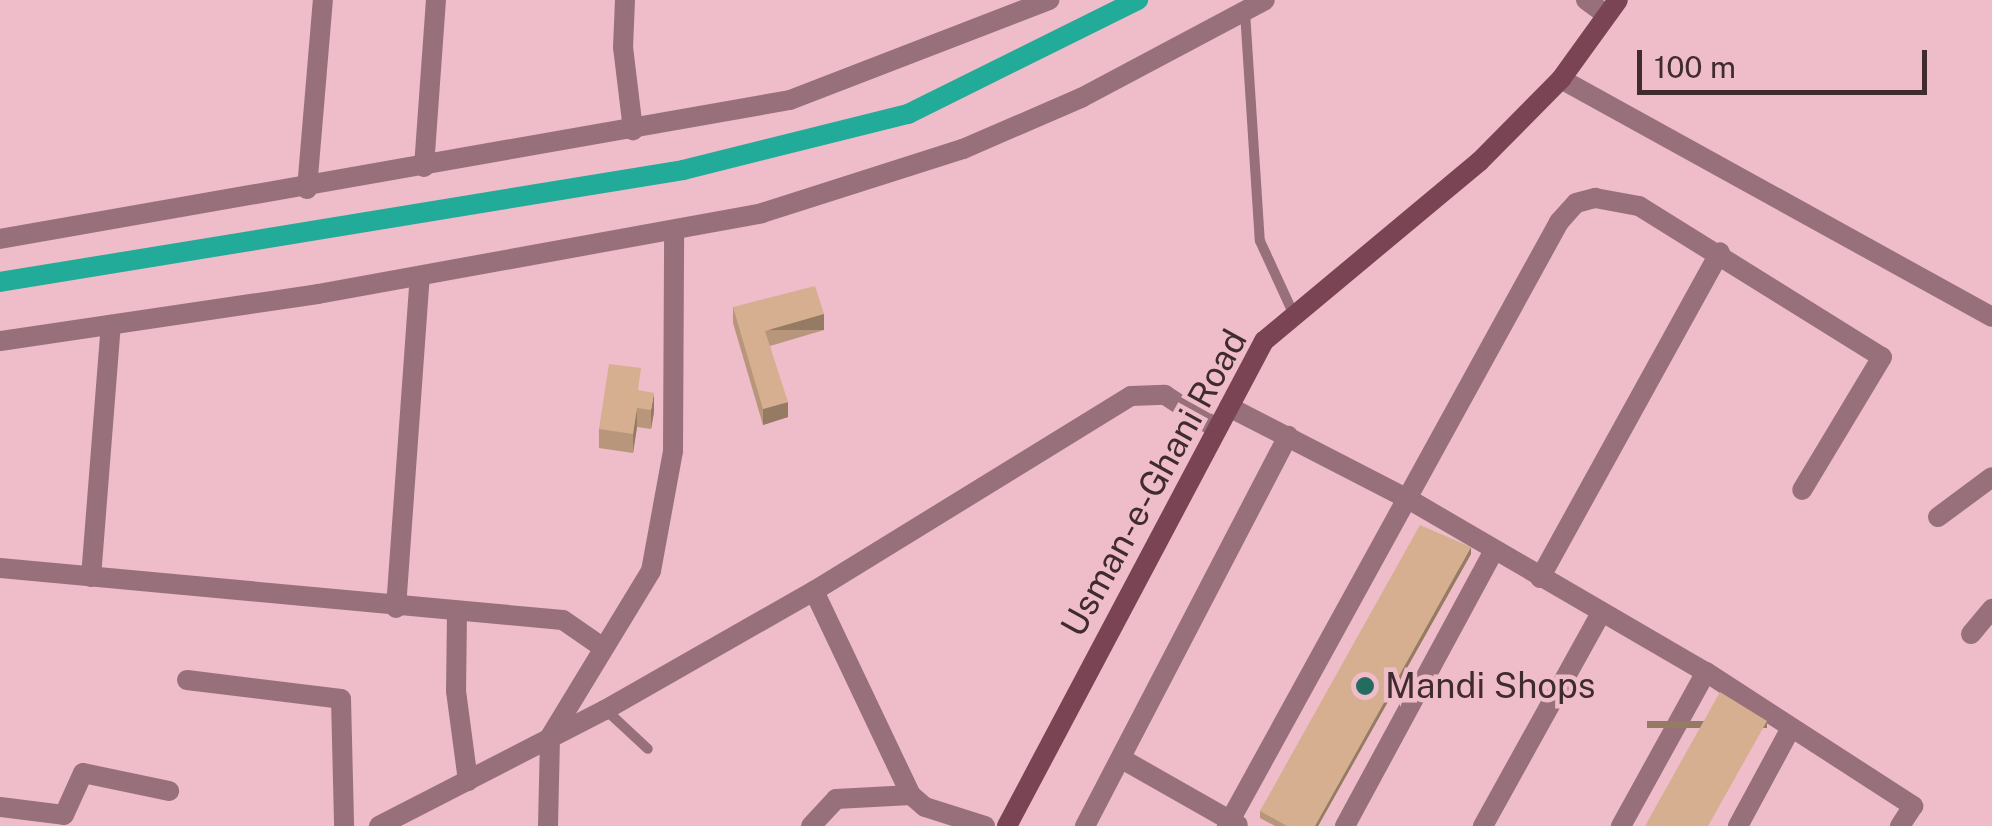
<!DOCTYPE html>
<html>
<head>
<meta charset="utf-8">
<style>
	body { margin:0 }
	#map { position:relative; width:1992px; height:826px; overflow:hidden; background:#efbcc9; font-family:"Public Sans",sans-serif }
	div>[style] { position:absolute }
	.canal>* { height:20px; margin:-10px; padding:0 10px; transform-origin:10px; border-radius:10px; background:#22ab98 }
	.service>* { height:10px; margin:-5px; padding:0 5px; transform-origin:5px; border-radius:5px; background:#97707b }
	.minor>* { height:20px; margin:-10px; padding:0 10px; transform-origin:10px; border-radius:10px; background:#97707b }
	.tertiary>* { height:20px; margin:-10px; padding:0 10px; transform-origin:10px; border-radius:10px; background:#97707b }
	.secondary>* { height:20px; margin:-10px; padding:0 10px; transform-origin:10px; border-radius:10px; background:#7a4455 }
	.wall>* { inset:0; background:#b7967b }
	.shaded-wall>* { inset:0; background:#957a64; transform-origin:0 0 }
	.building>* { inset:0; background:#d5af8f }
	.dots>* { width:28px; height:28px; translate:-50% -50%; box-sizing:border-box; border:5px solid #efbcc9; border-radius:50% }
	span { translate:-50% -50%; white-space:nowrap; text-align:center; line-height:1.15; -webkit-text-stroke:9px #efbcc9; paint-order:stroke }
	.street-label { font-size:35px; color:#3f2b30 }
	.poi-label { font-size:35px; color:#3f2b30 }
	.left { translate:0 -50%; text-align:left }
	.scale { position:absolute; left:1637px; top:50px; width:290px; height:45px; box-sizing:border-box; border:5px solid #3f2b30; border-top:0; padding-left:12px; font-size:30px; line-height:35px; white-space:nowrap; color:#3f2b30; -webkit-text-stroke:8px #efbcc9; paint-order:stroke }
</style>
</head>
<body>
<div id="map">
	<div class="canal">
		<i style="left:0;top:282px;width:692px;rotate:-9.31deg"></i>
		<i style="left:683px;top:170px;width:232px;rotate:-14deg"></i>
		<i style="left:908px;top:114px;width:257px;rotate:-26.4deg"></i>
	</div>
	<div class="service">
		<i style="left:1245px;top:12px;width:229px;rotate:86.3deg"></i>
		<i style="left:1260px;top:241px;width:84px;rotate:65.3deg"></i>
		<i style="left:606px;top:710px;width:57px;rotate:42.9deg"></i>
	</div>
	<div class="minor">
		<i style="left:625px;top:0;width:47px;rotate:92.4deg"></i>
		<i style="left:623px;top:47px;width:84px;rotate:83.1deg"></i>
		<i style="left:1586px;top:0;width:24px;rotate:36deg"></i>
		<i style="left:1561px;top:79px;width:492px;rotate:28.9deg"></i>
		<i style="left:424px;top:167px;width:167px;rotate:-85.9deg"></i>
		<i style="left:307px;top:189px;width:190px;rotate:-85.2deg"></i>
		<i style="left:0;top:239px;width:802px;rotate:-9.98deg"></i>
		<i style="left:790px;top:100px;width:278px;rotate:-21.1deg"></i>
		<i style="left:1229px;top:407px;width:203px;rotate:27.2deg"></i>
		<i style="left:1410px;top:500px;width:342px;rotate:30.2deg"></i>
		<i style="left:1706px;top:672px;width:247px;rotate:32.9deg"></i>
		<i style="left:1913px;top:806px;width:24px;rotate:123deg"></i>
		<i style="left:1938px;top:517px;width:67px;rotate:-36.5deg"></i>
		<i style="left:0;top:568px;width:565px;rotate:5.28deg"></i>
		<i style="left:563px;top:620px;width:47px;rotate:34.7deg"></i>
		<i style="left:91px;top:577px;width:253px;rotate:-85.5deg"></i>
		<i style="left:1540px;top:578px;width:372px;rotate:-61.1deg"></i>
		<i style="left:814px;top:591px;width:226px;rotate:64.6deg"></i>
		<i style="left:911px;top:795px;width:18px;rotate:41deg"></i>
		<i style="left:925px;top:807px;width:63px;rotate:17.6deg"></i>
		<i style="left:396px;top:608px;width:332px;rotate:-85.9deg"></i>
		<i style="left:457px;top:612px;width:79px;rotate:90.7deg"></i>
		<i style="left:456px;top:691px;width:91px;rotate:82.4deg"></i>
		<i style="left:1971px;top:634px;width:33px;rotate:-50deg"></i>
		<i style="left:187px;top:680px;width:155px;rotate:7deg"></i>
		<i style="left:341px;top:699px;width:127px;rotate:88.6deg"></i>
		<i style="left:1122px;top:759px;width:133px;rotate:29.6deg"></i>
		<i style="left:0;top:807px;width:64px;rotate:7.1deg"></i>
		<i style="left:64px;top:815px;width:46px;rotate:-65.7deg"></i>
		<i style="left:83px;top:773px;width:88px;rotate:11.8deg"></i>
		<i style="left:379px;top:826px;width:254px;rotate:-27.2deg"></i>
		<i style="left:605px;top:710px;width:241px;rotate:-29.7deg"></i>
		<i style="left:814px;top:591px;width:372px;rotate:-31.6deg"></i>
		<i style="left:1131px;top:396px;width:34px;rotate:-2deg"></i>
		<i style="left:1165px;top:395px;width:62px;rotate:33.2deg"></i>
		<i style="left:548px;top:826px;width:89px;rotate:-88.7deg"></i>
		<i style="left:550px;top:737px;width:194px;rotate:-58.7deg"></i>
		<i style="left:651px;top:571px;width:122px;rotate:-79.6deg"></i>
		<i style="left:673px;top:451px;width:218px;rotate:-89.7deg"></i>
		<i style="left:811px;top:826px;width:37px;rotate:-47deg"></i>
		<i style="left:836px;top:799px;width:75px;rotate:-3.1deg"></i>
		<i style="left:1085px;top:826px;width:440px;rotate:-62.5deg"></i>
		<i style="left:1227px;top:826px;width:689px;rotate:-61.2deg"></i>
		<i style="left:1559px;top:222px;width:25px;rotate:-48deg"></i>
		<i style="left:1576px;top:203px;width:20px;rotate:-15deg"></i>
		<i style="left:1595px;top:198px;width:45px;rotate:10.3deg"></i>
		<i style="left:1639px;top:206px;width:286px;rotate:31.9deg"></i>
		<i style="left:1882px;top:357px;width:155px;rotate:121deg"></i>
		<i style="left:1345px;top:826px;width:314px;rotate:-61.6deg"></i>
		<i style="left:1483px;top:826px;width:241px;rotate:-61deg"></i>
		<i style="left:1621px;top:826px;width:176px;rotate:-61.1deg"></i>
		<i style="left:1738px;top:826px;width:111px;rotate:-61.6deg"></i>
	</div>
	<div class="tertiary">
		<i style="left:0;top:341px;width:321px;rotate:-8.4deg"></i>
		<i style="left:318px;top:294px;width:451px;rotate:-10.3deg"></i>
		<i style="left:762px;top:213px;width:211px;rotate:-17.7deg"></i>
		<i style="left:963px;top:149px;width:129px;rotate:-23.4deg"></i>
		<i style="left:1081px;top:98px;width:208px;rotate:-28deg"></i>
	</div>
	<div class="secondary">
		<i style="left:1007px;top:826px;width:549px;rotate:-62.08deg"></i>
		<i style="left:1264px;top:341px;width:280px;rotate:-39.8deg"></i>
		<i style="left:1479px;top:162px;width:117px;rotate:-45.3deg"></i>
		<i style="left:1561px;top:79px;width:97px;rotate:-54.2deg"></i>
	</div>
	<div class="wall">
		<i style="clip-path:polygon(733px 307px,824px 330px,770px 346px,788px 417px,763px 425px,733px 323px)"></i>
		<i style="clip-path:polygon(641px 391px,654px 412px,651px 429px,637px 427px,633px 453px,599px 448px,599px 429px)"></i>
		<i style="clip-path:polygon(1471px 554px,1318px 826px,1275px 826px,1260px 818px,1260px 811px)"></i>
	</div>
	<div class="shaded-wall">
		<i style="left:824px;top:314px;width:16px;height:61px;rotate:90deg"></i>
		<i style="clip-path:polygon(654px 393px,654px 412px,651px 429px,651px 410px)"></i>
		<i style="clip-path:polygon(788px 402px,788px 417px,763px 425px,763px 409px)"></i>
		<i style="clip-path:polygon(637px 408px,637px 427px,633px 453px,633px 434px)"></i>
		<i style="clip-path:polygon(1471px 547px,1471px 554px,1318px 826px,1315px 826px)"></i>
		<i style="left:1767px;top:721px;width:7px;height:120px;rotate:90deg"></i>
	</div>
	<div class="building">
		<i style="clip-path:polygon(815px 286px,824px 314px,765px 331px,788px 402px,763px 409px,733px 307px)"></i>
		<i style="clip-path:polygon(609px 364px,641px 368px,638px 390px,654px 393px,651px 410px,637px 408px,633px 434px,599px 429px)"></i>
		<i style="clip-path:polygon(1420px 525px,1471px 547px,1315px 826px,1287px 826px,1260px 811px)"></i>
		<i style="clip-path:polygon(1720px 692px,1767px 721px,1708px 826px,1645px 826px)"></i>
	</div>
	<div class="dots">
		<i style="left:1365px;top:686px;background:#246b60"></i>
	</div>
	<div class="street-label">
		<span style="left:1154px;top:483px;rotate:-61deg">Usman-e-Ghani Road</span>
	</div>
	<div class="poi-label">
		<span class="left" style="left:1385px;top:686px">Mandi Shops</span>
	</div>
	<div class="scale">100 m</div>
</div>
</body>
</html>
